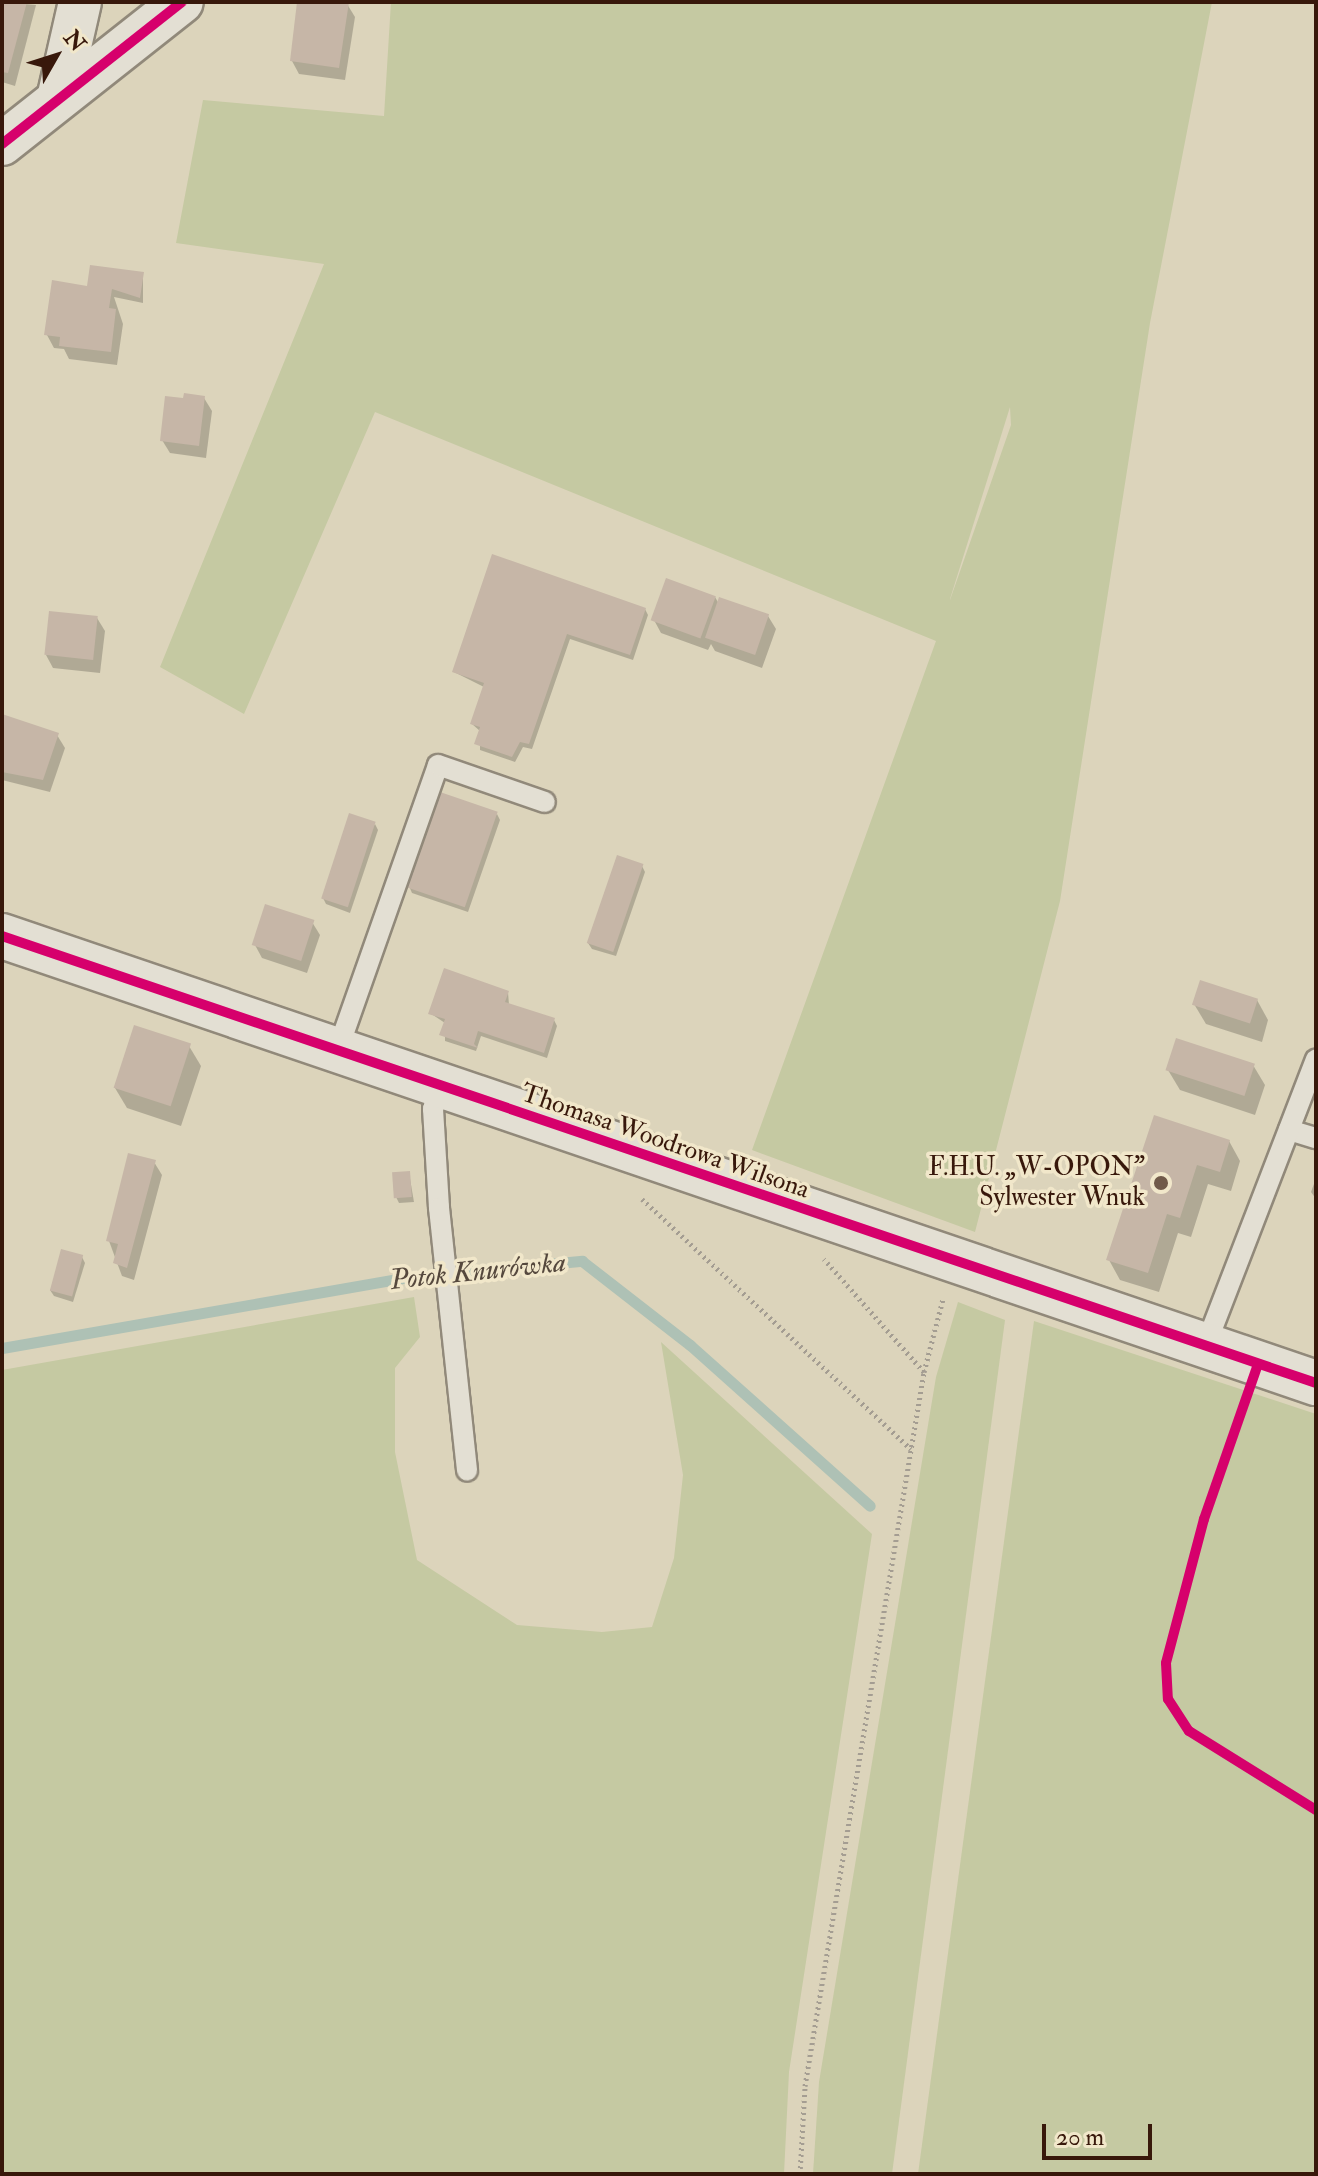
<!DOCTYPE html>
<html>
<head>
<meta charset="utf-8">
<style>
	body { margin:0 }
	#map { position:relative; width:1318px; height:2176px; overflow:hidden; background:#dcd4bb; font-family:"IM FELL Double Pica",serif }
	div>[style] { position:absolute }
	.green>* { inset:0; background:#c5c9a2 }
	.shadow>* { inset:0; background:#0003 }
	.stream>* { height:11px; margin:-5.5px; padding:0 5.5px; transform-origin:5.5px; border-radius:5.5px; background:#aec1b5 }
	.building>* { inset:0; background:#c6b6a7; transform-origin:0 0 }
	.path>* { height:5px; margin-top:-2.5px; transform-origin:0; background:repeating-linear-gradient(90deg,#a49d92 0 2px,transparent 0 6px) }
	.roads { filter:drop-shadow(2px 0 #91897a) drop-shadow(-2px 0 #91897a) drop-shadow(0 2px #91897a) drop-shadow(0 -2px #91897a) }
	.lane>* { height:20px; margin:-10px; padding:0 10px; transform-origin:10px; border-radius:10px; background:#e3dfd3 }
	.street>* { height:42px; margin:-21px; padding:0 21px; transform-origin:21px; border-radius:21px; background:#e3dfd3 }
	.secondary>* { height:44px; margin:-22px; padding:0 22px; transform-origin:22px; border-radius:22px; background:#e3dfd3 }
	.cycleway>* { height:10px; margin:-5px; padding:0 5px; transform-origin:5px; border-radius:5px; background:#d6006c }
	.dots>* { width:22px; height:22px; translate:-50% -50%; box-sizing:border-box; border:4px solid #f1e7ca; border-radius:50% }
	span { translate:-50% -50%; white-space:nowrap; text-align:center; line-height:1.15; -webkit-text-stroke:7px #f1e7ca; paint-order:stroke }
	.street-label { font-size:26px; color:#38180b }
	.poi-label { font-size:26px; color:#38180b }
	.right { translate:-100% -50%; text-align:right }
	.water-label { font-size:28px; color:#55483d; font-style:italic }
	.frame { position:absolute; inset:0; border:4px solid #38180b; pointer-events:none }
	.north { position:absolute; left:16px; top:16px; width:80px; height:80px; -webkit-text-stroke:6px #f1e7ca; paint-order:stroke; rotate:51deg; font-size:22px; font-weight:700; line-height:32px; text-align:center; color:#38180b }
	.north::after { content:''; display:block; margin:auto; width:28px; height:36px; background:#38180b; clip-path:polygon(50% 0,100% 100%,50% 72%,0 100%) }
	.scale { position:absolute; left:1042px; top:2124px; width:110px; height:36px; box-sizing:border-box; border:4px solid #38180b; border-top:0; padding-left:10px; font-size:24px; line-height:28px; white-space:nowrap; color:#38180b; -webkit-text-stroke:6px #f1e7ca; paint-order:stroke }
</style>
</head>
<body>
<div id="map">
	<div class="green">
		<i style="clip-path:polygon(evenodd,391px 2px,1212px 2px,1150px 323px,1060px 901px,975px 1232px,752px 1150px,936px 641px,375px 412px,244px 714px,160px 667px,324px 264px,176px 243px,203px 100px,384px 116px,391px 2px,1010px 407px,1011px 425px,950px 600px,950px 599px,1010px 407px)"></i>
		<i style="clip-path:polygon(414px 1297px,420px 1337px,395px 1368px,395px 1452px,417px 1560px,517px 1625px,602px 1632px,652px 1627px,674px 1558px,683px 1475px,661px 1342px,872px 1534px,789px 2072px,784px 2174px,2px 2174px,2px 1370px)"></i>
		<i style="clip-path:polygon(958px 1302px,1005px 1320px,892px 2174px,813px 2174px,819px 2082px,936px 1377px)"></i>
		<i style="clip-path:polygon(1034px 1321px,1316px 1414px,1316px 2174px,918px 2174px)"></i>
	</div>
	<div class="shadow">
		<i style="clip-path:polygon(2px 2px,36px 5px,15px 86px,2px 82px)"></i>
		<i style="clip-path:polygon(299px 2px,347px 4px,355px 17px,345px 80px,299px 74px,292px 61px)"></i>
		<i style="clip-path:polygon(143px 274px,143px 303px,114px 297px,123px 324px,117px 365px,69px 359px,64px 349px,54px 348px,47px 335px,89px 288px)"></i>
		<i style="clip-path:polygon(204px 398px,212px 411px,206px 458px,170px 453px,162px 440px)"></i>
		<i style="clip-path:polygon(493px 557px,645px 609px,648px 615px,633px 660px,570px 639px,532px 749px,523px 747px,515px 762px,480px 750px,480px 731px,472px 724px,484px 687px,454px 672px)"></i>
		<i style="clip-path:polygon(715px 597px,719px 604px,768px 616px,776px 629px,762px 668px,715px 651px,711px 644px,708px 650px,661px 633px,654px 620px)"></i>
		<i style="clip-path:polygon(97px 618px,105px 631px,100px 673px,53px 668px,46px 655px)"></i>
		<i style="clip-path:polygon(2px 716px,57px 735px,65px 748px,50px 792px,2px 780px)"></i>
		<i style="clip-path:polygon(497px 814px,500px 820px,468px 912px,412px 893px,409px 886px)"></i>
		<i style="clip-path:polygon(375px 824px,378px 830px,350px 913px,326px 904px,323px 898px)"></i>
		<i style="clip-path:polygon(642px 866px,645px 872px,616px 956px,592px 949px,588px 943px)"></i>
		<i style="clip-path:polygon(312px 922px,320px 935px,307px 973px,262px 958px,255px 945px)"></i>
		<i style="clip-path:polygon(508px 992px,509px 1005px,554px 1020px,557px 1026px,547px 1058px,481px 1036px,476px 1051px,445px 1041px,445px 1023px,430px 1013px)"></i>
		<i style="clip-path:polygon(1257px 1000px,1268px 1020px,1262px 1042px,1206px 1024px,1194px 1004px)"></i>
		<i style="clip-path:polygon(189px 1046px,201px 1066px,181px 1126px,127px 1108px,115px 1088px)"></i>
		<i style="clip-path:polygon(1253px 1065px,1265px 1085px,1255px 1115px,1180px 1090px,1168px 1070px)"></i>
		<i style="clip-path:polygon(1155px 1117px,1229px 1141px,1240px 1161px,1231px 1191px,1208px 1184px,1191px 1237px,1178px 1233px,1159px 1292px,1120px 1280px,1109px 1260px)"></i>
		<i style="clip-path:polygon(154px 1162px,162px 1175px,134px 1280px,122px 1276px,109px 1241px)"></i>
		<i style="clip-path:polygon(409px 1173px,414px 1202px,399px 1203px,396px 1197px)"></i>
		<i style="clip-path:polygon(1315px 1181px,1316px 1181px,1316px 1199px,1311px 1192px)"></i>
		<i style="clip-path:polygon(82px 1257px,85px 1263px,73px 1302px,54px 1296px,50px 1290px)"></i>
	</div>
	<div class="stream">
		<i style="left:2px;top:1348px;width:412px;rotate:-9.9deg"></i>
		<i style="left:408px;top:1277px;width:175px;rotate:-5.3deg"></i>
		<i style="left:582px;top:1261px;width:137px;rotate:37.9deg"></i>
		<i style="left:690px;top:1345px;width:241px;rotate:41.8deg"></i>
	</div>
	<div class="building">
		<i style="clip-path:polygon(2px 2px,27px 2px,8px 73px,2px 72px)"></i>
		<i style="clip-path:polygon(297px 2px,349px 2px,339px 68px,290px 61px)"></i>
		<i style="clip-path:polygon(90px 265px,144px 272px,140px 298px,112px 289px,109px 308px,116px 309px,111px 352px,59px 346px,60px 337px,44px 335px,52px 280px,87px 286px)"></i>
		<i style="clip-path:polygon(184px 393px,205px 396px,199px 446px,160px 441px,165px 396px,183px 398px)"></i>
		<i style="clip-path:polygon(492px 554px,646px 608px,630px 655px,567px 634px,529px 744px,520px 742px,512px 757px,474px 744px,480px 727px,470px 724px,484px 683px,452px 672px)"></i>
		<i style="left:666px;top:578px;width:53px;height:45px;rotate:20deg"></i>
		<i style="left:719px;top:597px;width:53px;height:43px;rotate:19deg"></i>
		<i style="left:49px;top:611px;width:49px;height:44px;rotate:6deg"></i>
		<i style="clip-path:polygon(2px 714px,59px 733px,43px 780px,2px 772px)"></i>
		<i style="left:440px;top:792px;width:61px;height:101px;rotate:19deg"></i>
		<i style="left:349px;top:813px;width:28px;height:90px;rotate:18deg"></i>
		<i style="left:617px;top:855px;width:28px;height:93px;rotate:19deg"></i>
		<i style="left:265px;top:904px;width:52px;height:43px;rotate:18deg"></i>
		<i style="clip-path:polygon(444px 968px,509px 991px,505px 1002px,555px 1018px,544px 1053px,478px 1031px,474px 1044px,478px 1048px,439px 1035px,445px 1019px,428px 1014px)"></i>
		<i style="left:1200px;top:980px;width:61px;height:26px;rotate:18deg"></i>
		<i style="left:134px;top:1025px;width:60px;height:66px;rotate:18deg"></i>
		<i style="left:1176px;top:1038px;width:83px;height:34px;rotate:18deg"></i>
		<i style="clip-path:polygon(1154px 1115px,1230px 1140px,1220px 1172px,1197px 1165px,1180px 1218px,1167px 1214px,1148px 1273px,1106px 1260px)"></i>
		<i style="clip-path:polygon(128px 1153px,156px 1160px,127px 1268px,113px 1263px,118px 1244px,106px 1241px)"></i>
		<i style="left:410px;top:1171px;width:26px;height:18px;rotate:86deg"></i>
		<i style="left:61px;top:1249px;width:23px;height:43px;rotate:15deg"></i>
	</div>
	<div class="path">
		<i style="left:642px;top:1199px;width:367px;rotate:42.9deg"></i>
		<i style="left:924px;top:1372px;width:75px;rotate:-75.4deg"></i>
		<i style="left:800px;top:2174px;width:88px;rotate:-86.7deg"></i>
		<i style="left:805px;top:2086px;width:724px;rotate:-80.54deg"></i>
		<i style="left:924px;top:1372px;width:151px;rotate:-131.5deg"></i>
	</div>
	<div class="roads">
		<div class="lane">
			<i style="left:337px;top:1052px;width:304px;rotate:-70.6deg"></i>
			<i style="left:438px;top:765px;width:113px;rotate:19.1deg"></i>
			<i style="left:439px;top:1087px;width:23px;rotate:105deg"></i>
			<i style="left:433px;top:1109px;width:99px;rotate:86.5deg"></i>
			<i style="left:439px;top:1208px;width:264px;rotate:83.9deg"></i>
			<i style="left:1289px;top:1130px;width:28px;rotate:17deg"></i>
			<i style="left:1205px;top:1347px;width:308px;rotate:-68.9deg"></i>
		</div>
		<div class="street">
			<i style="left:58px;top:99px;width:99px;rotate:-77.2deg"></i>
			<i style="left:2px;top:144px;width:229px;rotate:-38.3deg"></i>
		</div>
		<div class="secondary">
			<i style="left:2px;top:936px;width:1388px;rotate:18.79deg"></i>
		</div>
	</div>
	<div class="cycleway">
		<i style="left:2px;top:144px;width:229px;rotate:-38.3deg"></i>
		<i style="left:2px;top:936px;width:1388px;rotate:18.79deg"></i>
		<i style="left:1258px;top:1364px;width:164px;rotate:109.2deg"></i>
		<i style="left:1204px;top:1519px;width:149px;rotate:104.8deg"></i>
		<i style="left:1166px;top:1663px;width:36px;rotate:87deg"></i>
		<i style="left:1168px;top:1699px;width:38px;rotate:57deg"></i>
		<i style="left:1189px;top:1731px;width:150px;rotate:31.9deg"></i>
	</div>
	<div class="dots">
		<i style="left:1161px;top:1183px;background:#715a49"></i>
	</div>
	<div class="street-label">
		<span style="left:665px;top:1142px;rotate:19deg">Thomasa Woodrowa Wilsona</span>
	</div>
	<div class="poi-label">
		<span class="right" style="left:1145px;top:1183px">F.H.U. „W-OPON”<br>Sylwester Wnuk</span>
	</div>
	<div class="water-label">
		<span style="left:478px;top:1272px;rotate:-6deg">Potok Knurówka</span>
	</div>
	<div class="frame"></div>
	<div class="north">N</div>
	<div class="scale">20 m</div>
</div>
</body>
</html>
